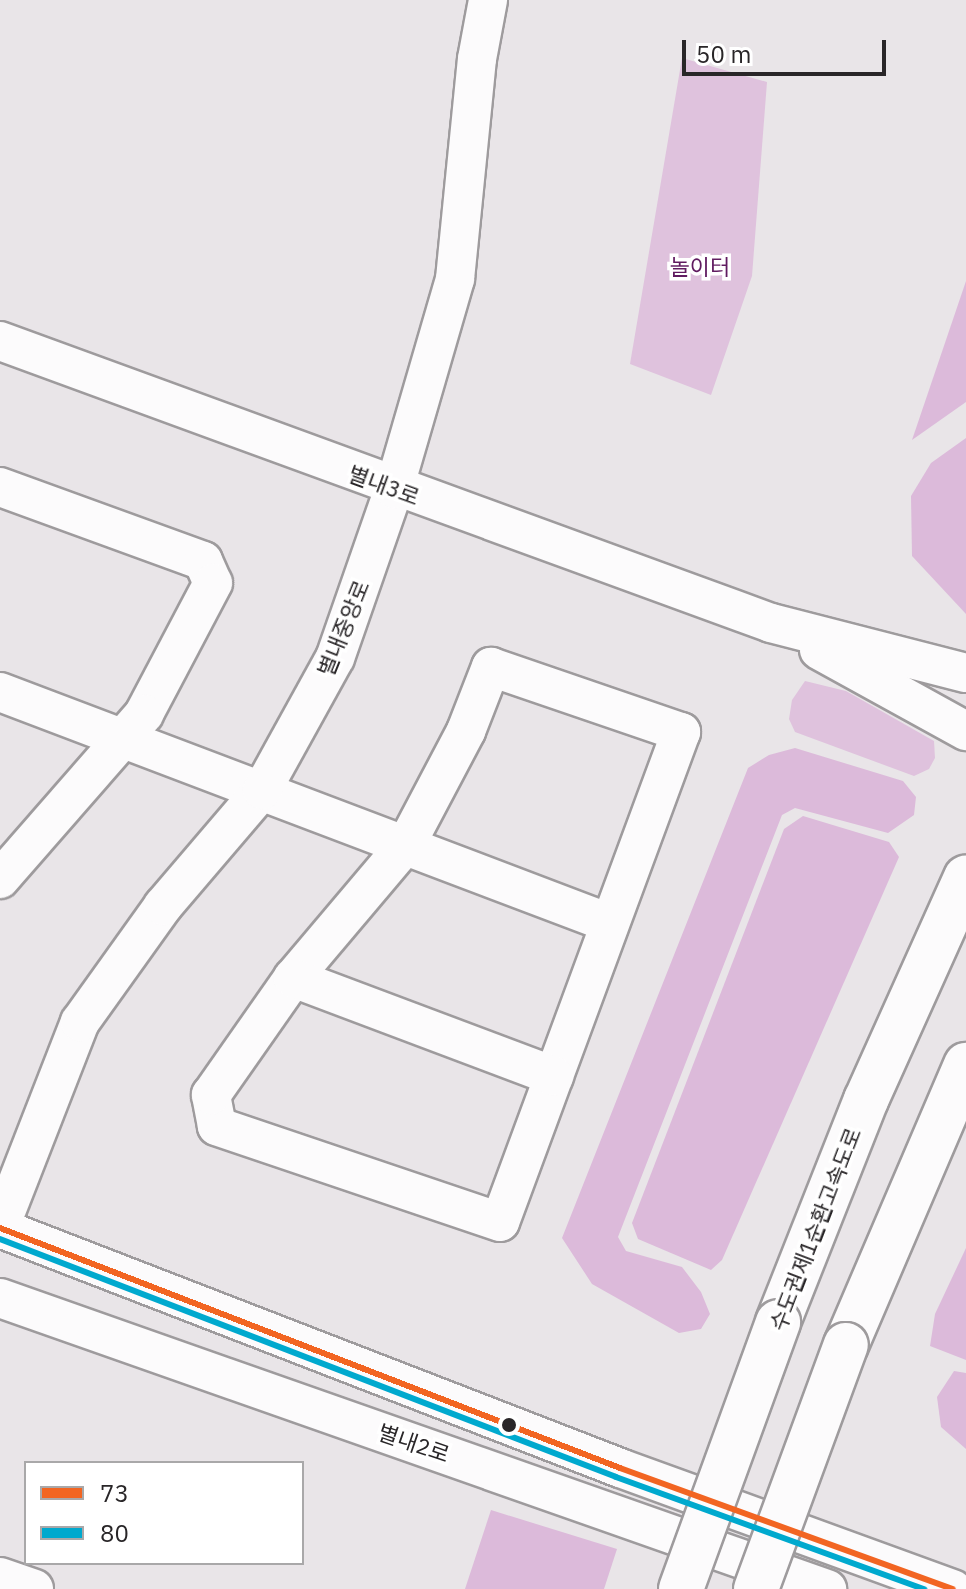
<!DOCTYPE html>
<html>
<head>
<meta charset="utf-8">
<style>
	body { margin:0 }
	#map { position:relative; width:966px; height:1589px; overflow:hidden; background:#e9e5e8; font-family:"IBM Plex Sans","Noto Sans KR",sans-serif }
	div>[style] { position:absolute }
	.green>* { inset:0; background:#dfc2dd }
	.forest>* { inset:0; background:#dcbada }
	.roads { filter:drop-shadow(2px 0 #9e9b9d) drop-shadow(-2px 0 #9e9b9d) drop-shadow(0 2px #9e9b9d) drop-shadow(0 -2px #9e9b9d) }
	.minor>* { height:38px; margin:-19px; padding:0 19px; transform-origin:19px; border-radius:19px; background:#fcfbfc }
	.highway>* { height:44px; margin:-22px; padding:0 22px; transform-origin:22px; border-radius:22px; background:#fcfbfc }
	.bridges { filter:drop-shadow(2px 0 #9e9b9d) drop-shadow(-2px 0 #9e9b9d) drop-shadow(0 2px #9e9b9d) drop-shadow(0 -2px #9e9b9d) }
	.highway-bridge>* { height:44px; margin:-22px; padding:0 22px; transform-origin:22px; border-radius:22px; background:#fcfbfc }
	.bus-1>* { height:6px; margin:-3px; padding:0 3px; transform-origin:3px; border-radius:3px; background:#f26522 }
	.bus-2>* { height:6px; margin:-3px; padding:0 3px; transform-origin:3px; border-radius:3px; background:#00a9ce }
	.dots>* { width:22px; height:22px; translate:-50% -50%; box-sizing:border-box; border:4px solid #fff; border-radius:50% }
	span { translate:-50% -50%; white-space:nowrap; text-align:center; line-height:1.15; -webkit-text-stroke:7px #fff; paint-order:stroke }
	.park-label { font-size:22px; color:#601b60 }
	.street-label { font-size:22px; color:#292628 }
	.legend { position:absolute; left:24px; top:1461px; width:280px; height:104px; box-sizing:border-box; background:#fff; border:2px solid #a9a8a9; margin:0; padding:10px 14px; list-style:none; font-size:24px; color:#292628 }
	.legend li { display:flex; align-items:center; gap:16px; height:40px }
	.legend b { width:40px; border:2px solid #a9a8a9 }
	.scale { position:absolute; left:682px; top:40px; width:204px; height:36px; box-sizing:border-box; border:4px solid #292628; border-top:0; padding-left:10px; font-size:24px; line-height:28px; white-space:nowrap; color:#292628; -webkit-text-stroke:6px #fff; paint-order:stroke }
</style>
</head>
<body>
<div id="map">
	<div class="green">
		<i style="clip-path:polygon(682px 58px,767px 82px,752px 276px,711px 395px,630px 364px)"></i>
		<i style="clip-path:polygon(805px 681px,846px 691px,934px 741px,935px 758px,929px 769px,914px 776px,795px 732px,789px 719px,792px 700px)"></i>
	</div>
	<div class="forest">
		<i style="clip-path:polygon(966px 281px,966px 402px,912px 440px)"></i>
		<i style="clip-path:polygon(966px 438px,966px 614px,912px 556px,911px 496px,931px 463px)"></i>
		<i style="clip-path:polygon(795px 748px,903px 781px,916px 797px,914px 815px,888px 833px,795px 808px,782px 815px,618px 1237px,626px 1251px,682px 1267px,701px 1292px,710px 1314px,701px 1329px,679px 1333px,592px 1284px,562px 1238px,748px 768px,769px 755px)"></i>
		<i style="clip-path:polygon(803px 816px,889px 842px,899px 857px,722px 1260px,711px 1270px,638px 1239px,632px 1223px,784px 829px)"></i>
		<i style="clip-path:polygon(966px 1248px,966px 1360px,930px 1346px,935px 1314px)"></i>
		<i style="clip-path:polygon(954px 1371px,966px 1373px,966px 1449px,941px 1427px,937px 1397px)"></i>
		<i style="clip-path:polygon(491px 1510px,617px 1549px,604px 1589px,465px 1589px)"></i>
	</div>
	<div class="roads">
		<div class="minor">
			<i style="left:0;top:341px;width:821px;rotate:20.09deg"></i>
			<i style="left:771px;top:623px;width:201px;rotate:14.4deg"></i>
			<i style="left:0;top:487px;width:216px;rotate:20deg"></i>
			<i style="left:203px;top:561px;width:24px;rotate:66deg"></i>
			<i style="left:213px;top:583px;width:148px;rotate:117.8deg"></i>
			<i style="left:144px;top:714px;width:219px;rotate:131.1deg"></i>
			<i style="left:819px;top:650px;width:168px;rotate:28.9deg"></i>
			<i style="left:491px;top:667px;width:201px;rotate:18.9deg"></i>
			<i style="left:681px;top:732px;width:522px;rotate:110.27deg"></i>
			<i style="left:500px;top:1222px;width:299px;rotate:-161.3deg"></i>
			<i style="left:217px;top:1126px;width:32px;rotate:-101deg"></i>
			<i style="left:211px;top:1095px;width:143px;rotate:-55deg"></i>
			<i style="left:293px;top:978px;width:177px;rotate:-49.8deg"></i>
			<i style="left:407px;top:843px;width:127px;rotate:-62.2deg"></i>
			<i style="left:466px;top:731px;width:69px;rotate:-68.7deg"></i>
			<i style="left:0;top:692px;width:651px;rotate:20.77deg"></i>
			<i style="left:293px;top:978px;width:279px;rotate:20.6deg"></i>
			<i style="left:0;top:1227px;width:220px;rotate:-68.7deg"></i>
			<i style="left:80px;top:1022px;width:143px;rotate:-54.4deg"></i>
			<i style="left:163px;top:906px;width:153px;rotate:-49.5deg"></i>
			<i style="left:262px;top:790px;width:151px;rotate:-61.1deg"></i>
			<i style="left:335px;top:658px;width:179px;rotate:-70.8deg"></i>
			<i style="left:394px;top:489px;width:219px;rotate:-73.8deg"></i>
			<i style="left:455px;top:279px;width:221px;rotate:-84.3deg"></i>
			<i style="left:477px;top:59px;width:60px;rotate:-79.4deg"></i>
			<i style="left:0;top:1228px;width:665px;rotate:21.16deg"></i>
			<i style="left:620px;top:1468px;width:354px;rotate:20deg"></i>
			<i style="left:0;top:1298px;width:877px;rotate:19.39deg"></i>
			<i style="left:0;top:1577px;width:36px;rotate:19deg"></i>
		</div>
		<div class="highway">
			<i style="left:778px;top:1322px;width:239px;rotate:-68.4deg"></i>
			<i style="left:866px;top:1100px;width:244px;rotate:-65.8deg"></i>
			<i style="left:846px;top:1345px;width:305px;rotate:-66.8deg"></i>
		</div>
	</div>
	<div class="bridges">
		<div class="highway-bridge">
			<i style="left:681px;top:1589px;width:284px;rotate:-70deg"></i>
			<i style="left:756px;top:1589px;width:260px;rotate:-69.8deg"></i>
		</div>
	</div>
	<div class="bus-1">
		<i style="left:0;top:1228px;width:665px;rotate:21.16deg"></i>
		<i style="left:620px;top:1468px;width:354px;rotate:20deg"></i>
	</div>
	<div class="bus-2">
		<i style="left:0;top:1239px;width:660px;rotate:21.12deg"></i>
		<i style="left:616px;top:1477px;width:328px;rotate:20deg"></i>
	</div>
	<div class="dots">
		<i style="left:509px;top:1425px;background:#292628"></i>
	</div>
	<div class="park-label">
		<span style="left:700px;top:267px">놀이터</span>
	</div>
	<div class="street-label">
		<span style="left:384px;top:485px;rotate:20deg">별내3로</span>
		<span style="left:343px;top:628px;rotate:-68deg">별내중앙로</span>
		<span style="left:815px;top:1229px;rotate:-69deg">수도권제1순환고속도로</span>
		<span style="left:414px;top:1443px;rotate:19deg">별내2로</span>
	</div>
	<ul class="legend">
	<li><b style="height:10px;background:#f26522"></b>73</li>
	<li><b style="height:10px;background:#00a9ce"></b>80</li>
	</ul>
	<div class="scale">50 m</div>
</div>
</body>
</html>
